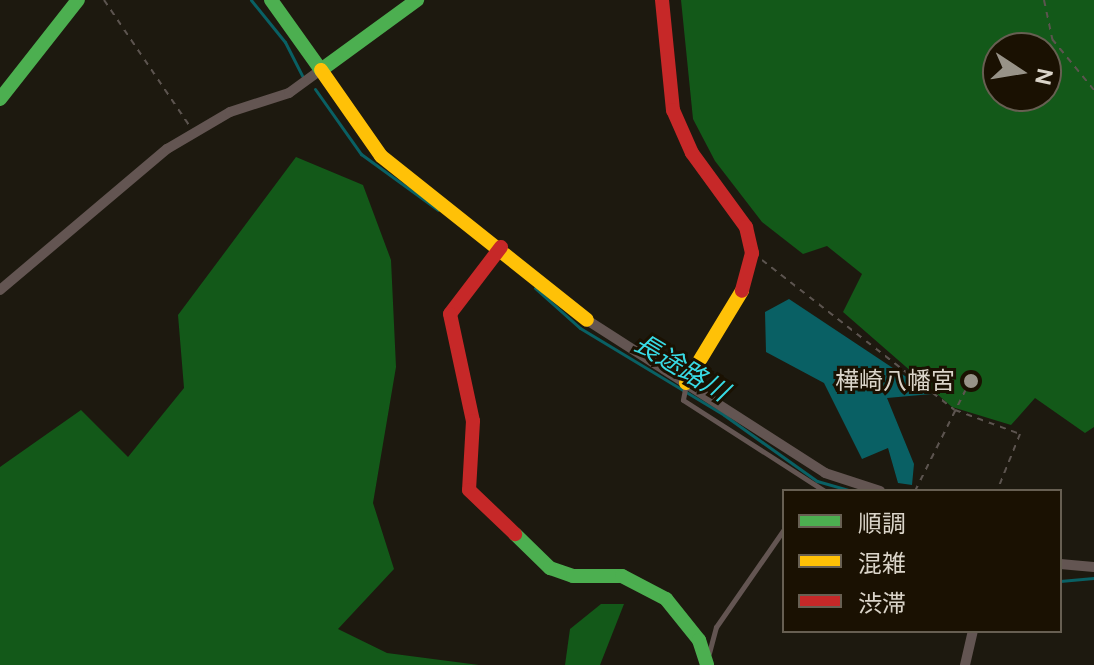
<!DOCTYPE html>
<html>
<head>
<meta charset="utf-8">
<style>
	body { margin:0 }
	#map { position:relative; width:1094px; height:665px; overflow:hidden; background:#1d190f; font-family:"DM Sans","Noto Sans JP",sans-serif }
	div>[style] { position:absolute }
	.forest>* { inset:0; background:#135919 }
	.water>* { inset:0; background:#096064 }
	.stream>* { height:3px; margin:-1.5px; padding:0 1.5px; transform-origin:1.5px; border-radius:1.5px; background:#096064 }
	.path>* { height:2px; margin-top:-1px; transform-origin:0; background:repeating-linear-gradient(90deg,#5c544f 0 6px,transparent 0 12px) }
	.lane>* { height:5px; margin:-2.5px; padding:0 2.5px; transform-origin:2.5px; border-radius:2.5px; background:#635552 }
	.street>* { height:10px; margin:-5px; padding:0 5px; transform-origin:5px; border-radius:5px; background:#635552 }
	.fast>* { height:14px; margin:-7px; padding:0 7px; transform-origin:7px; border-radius:7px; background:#4caf50 }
	.slow>* { height:14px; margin:-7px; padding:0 7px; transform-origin:7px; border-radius:7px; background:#ffc107 }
	.jam>* { height:14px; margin:-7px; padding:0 7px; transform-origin:7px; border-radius:7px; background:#c62828 }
	.dots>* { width:22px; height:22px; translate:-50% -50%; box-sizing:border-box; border:4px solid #1a1102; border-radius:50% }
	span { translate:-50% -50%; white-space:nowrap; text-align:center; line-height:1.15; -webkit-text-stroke:6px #1a1102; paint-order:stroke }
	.poi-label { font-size:24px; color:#dad4c9 }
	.right { translate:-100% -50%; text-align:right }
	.water-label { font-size:26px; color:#38dae4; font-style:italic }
	.legend { position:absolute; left:782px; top:489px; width:280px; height:144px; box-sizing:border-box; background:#1a1102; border:2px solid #675f52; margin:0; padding:10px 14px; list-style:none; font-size:24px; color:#dad4c9 }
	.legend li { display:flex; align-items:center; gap:16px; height:40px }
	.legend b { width:40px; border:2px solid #675f52 }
	.north { position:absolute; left:982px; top:32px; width:80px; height:80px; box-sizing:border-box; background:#1a1102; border:2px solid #675f52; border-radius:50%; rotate:102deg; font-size:22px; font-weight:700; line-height:32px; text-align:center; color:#dad4c9 }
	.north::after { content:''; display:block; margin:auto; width:28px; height:36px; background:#989388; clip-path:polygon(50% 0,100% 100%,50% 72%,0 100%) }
</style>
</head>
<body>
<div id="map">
	<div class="forest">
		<i style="clip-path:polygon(evenodd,681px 0,1094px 0,1094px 427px,1085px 433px,1035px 398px,1011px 425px,952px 407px,843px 312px,862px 274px,827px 246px,803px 254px,762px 222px,715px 161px,693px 119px,681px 0,998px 48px,1046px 48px,1046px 96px,998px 96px,998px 48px)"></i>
		<i style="clip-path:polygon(296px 157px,363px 185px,391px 260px,396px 367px,373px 503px,394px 569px,338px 629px,387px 653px,479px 665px,0 665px,0 467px,81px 410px,128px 457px,184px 388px,178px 315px)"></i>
		<i style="clip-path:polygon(601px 604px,624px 604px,600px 665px,565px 665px,570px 629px)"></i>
	</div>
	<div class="water">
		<i style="clip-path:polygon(789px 299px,932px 394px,887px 398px,914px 464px,912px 485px,898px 483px,888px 448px,862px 459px,824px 383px,766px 352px,765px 312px)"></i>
	</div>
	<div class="stream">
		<i style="left:251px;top:0;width:54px;rotate:51deg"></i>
		<i style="left:285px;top:42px;width:38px;rotate:63deg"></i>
		<i style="left:315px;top:89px;width:80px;rotate:54.7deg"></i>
		<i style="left:361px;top:154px;width:95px;rotate:36deg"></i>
		<i style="left:535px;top:288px;width:60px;rotate:41.6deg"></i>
		<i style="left:580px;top:328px;width:168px;rotate:31.1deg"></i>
		<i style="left:724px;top:415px;width:114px;rotate:35.4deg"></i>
		<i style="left:817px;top:481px;width:36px;rotate:16deg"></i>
		<i style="left:1060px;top:581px;width:34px;rotate:-5deg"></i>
	</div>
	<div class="path">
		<i style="left:104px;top:0;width:151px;rotate:55.8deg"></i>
		<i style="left:1044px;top:0;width:40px;rotate:78deg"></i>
		<i style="left:1052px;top:39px;width:66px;rotate:50.5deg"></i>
		<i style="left:762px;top:260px;width:244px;rotate:37.9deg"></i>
		<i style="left:955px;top:410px;width:69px;rotate:20.3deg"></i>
		<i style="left:1020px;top:434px;width:61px;rotate:112deg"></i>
		<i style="left:915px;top:491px;width:114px;rotate:-63.4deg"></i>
	</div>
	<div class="lane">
		<i style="left:686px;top:384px;width:16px;rotate:101deg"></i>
		<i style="left:683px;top:400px;width:169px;rotate:32.7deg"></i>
		<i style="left:709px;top:653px;width:27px;rotate:-75deg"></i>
		<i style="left:716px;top:627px;width:119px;rotate:-55.2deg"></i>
	</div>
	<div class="street">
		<i style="left:0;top:290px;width:219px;rotate:-40.2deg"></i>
		<i style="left:167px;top:149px;width:73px;rotate:-30.4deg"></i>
		<i style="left:230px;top:112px;width:62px;rotate:-17.9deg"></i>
		<i style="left:289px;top:93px;width:39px;rotate:-36deg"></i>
		<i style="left:587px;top:320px;width:283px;rotate:32.7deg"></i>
		<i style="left:825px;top:473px;width:58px;rotate:18.1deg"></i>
		<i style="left:1060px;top:564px;width:34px;rotate:5deg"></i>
		<i style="left:965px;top:665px;width:35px;rotate:-77deg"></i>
	</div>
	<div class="fast">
		<i style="left:271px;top:0;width:86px;rotate:54.5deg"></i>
		<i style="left:321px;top:70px;width:119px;rotate:-36.1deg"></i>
		<i style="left:0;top:99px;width:126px;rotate:-51.8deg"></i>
		<i style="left:515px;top:534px;width:49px;rotate:44.2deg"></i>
		<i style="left:550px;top:568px;width:24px;rotate:19deg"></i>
		<i style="left:573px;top:576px;width:49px"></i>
		<i style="left:622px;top:576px;width:50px;rotate:27.6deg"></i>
		<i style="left:666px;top:599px;width:53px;rotate:51.2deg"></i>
		<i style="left:699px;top:640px;width:26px;rotate:72deg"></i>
	</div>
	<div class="slow">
		<i style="left:321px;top:70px;width:105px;rotate:55.1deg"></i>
		<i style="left:381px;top:156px;width:263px;rotate:38.5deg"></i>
		<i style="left:686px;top:383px;width:108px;rotate:-58.7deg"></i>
	</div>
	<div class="jam">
		<i style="left:662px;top:0;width:111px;rotate:84.3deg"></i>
		<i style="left:673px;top:110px;width:47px;rotate:66.2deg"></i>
		<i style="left:692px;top:153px;width:92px;rotate:53.9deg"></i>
		<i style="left:746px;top:227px;width:27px;rotate:77deg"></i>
		<i style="left:752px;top:253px;width:39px;rotate:105deg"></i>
		<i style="left:501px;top:247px;width:84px;rotate:127.3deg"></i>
		<i style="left:450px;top:314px;width:109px;rotate:77.9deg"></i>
		<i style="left:473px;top:421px;width:69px;rotate:93.3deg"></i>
		<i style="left:469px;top:490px;width:64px;rotate:43.7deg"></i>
	</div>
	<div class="dots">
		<i style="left:971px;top:381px;background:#989388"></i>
	</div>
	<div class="poi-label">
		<span class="right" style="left:955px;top:381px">樺崎八幡宮</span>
	</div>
	<div class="water-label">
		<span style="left:681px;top:368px;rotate:31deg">長途路川</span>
	</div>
	<ul class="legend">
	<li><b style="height:10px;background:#4caf50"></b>順調</li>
	<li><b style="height:10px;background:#ffc107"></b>混雑</li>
	<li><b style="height:10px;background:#c62828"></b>渋滞</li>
	</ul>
	<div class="north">N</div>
</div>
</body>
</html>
